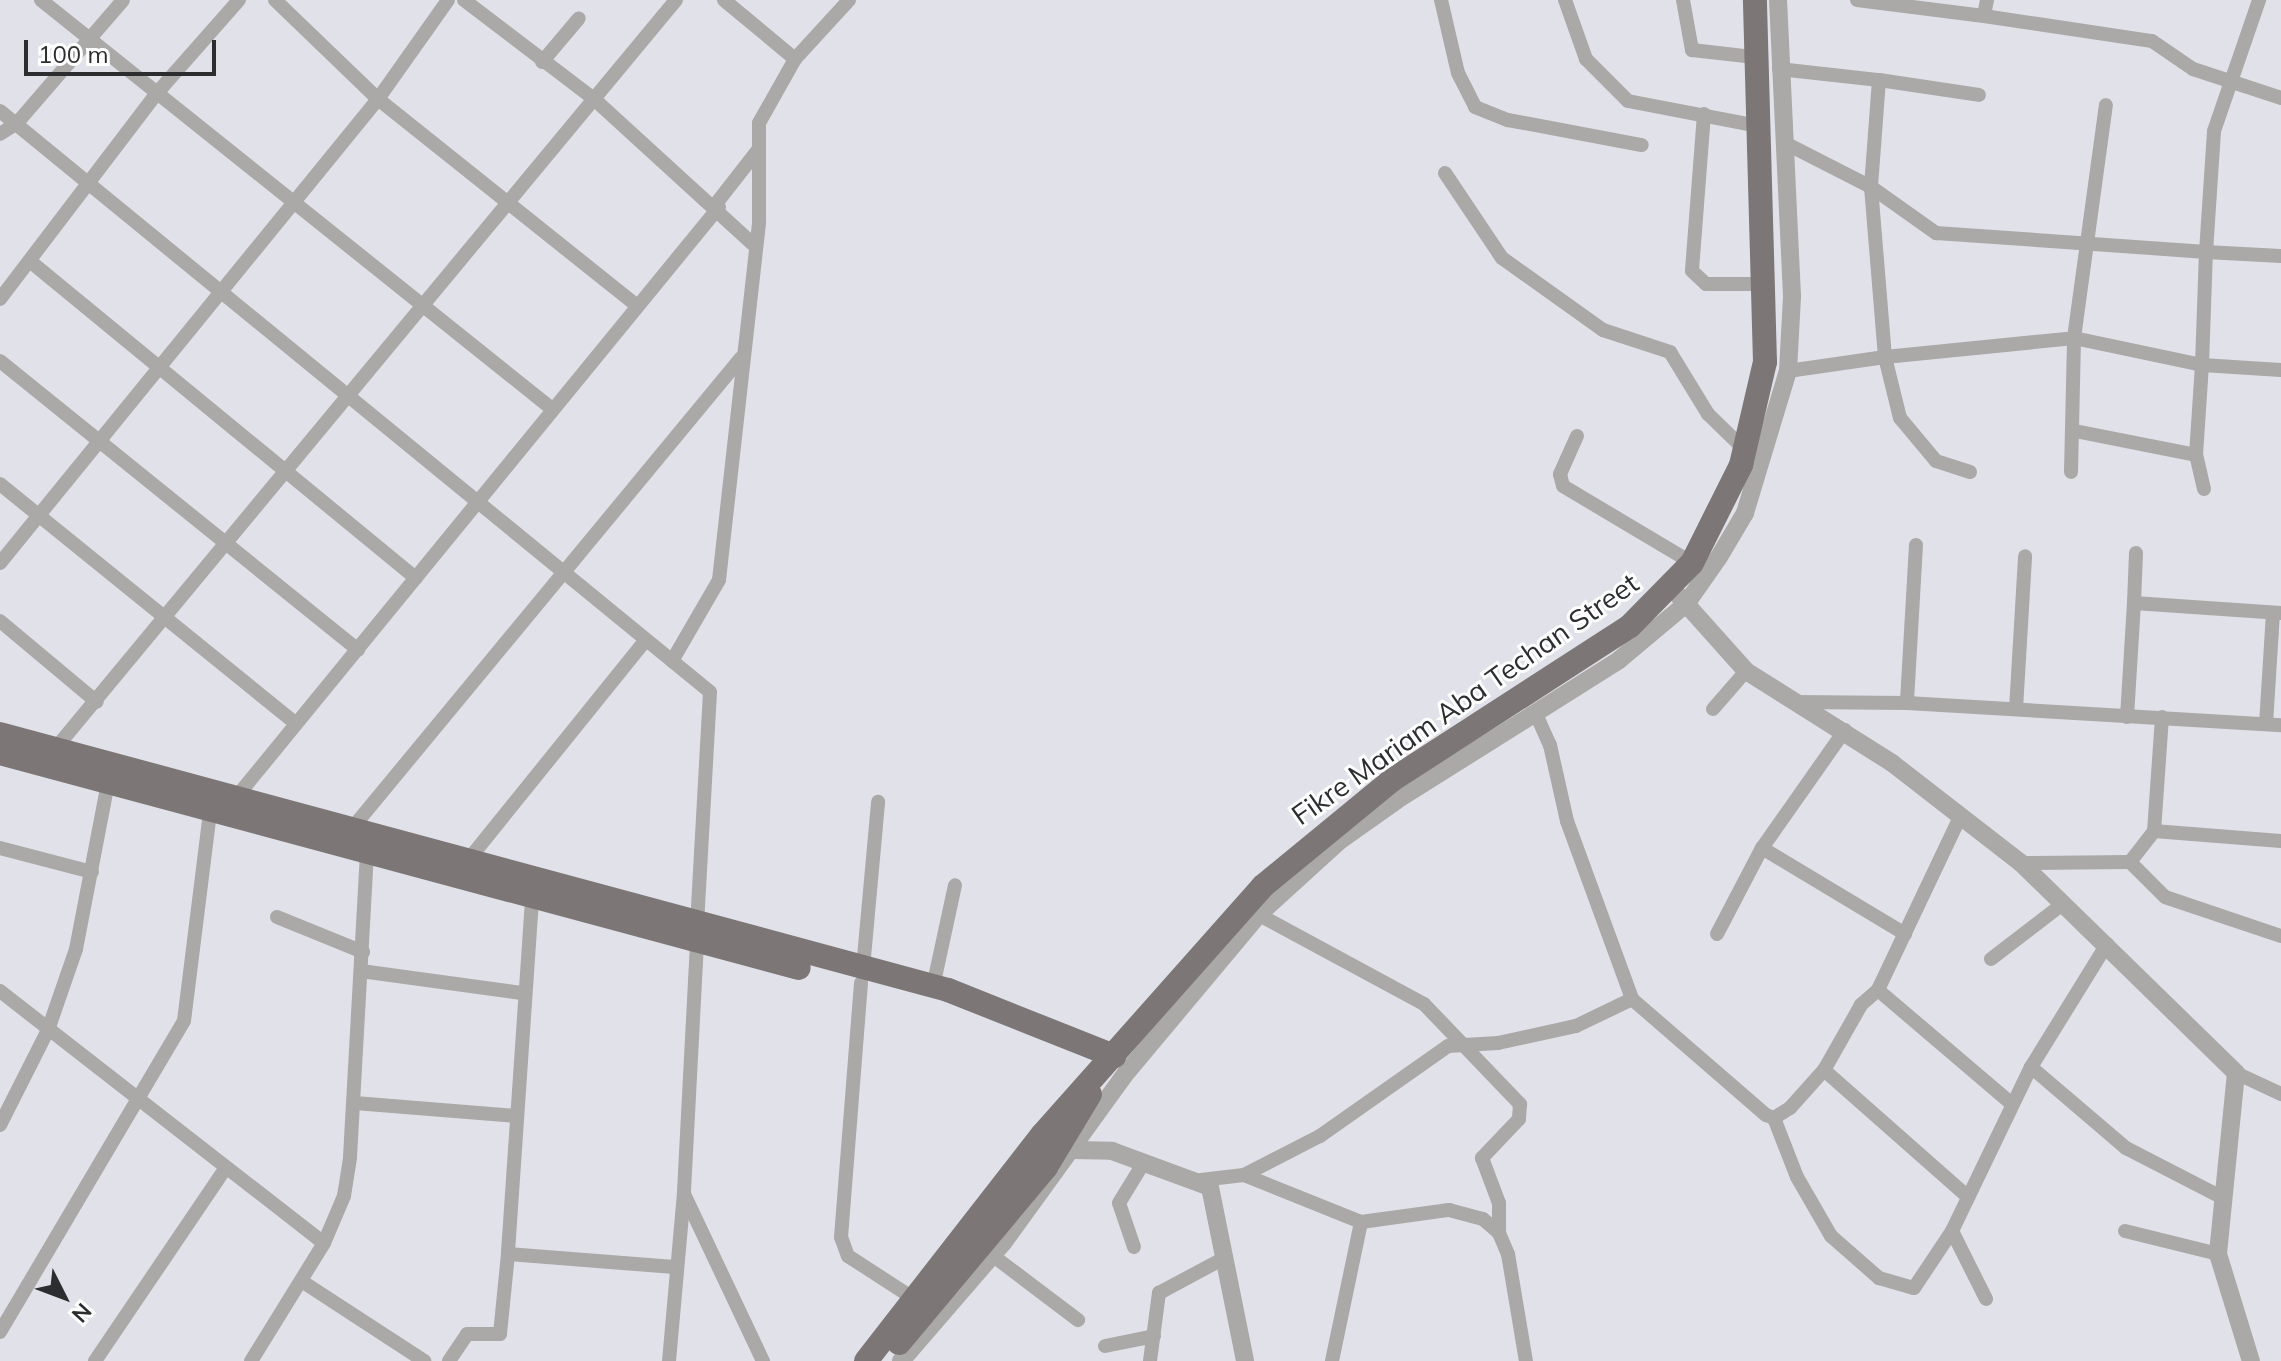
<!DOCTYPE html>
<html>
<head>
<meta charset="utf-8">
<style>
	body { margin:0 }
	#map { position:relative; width:2281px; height:1361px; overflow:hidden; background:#e1e2e9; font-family:Mulish,sans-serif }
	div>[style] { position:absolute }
	.minor>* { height:14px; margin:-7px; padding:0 7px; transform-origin:7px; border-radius:7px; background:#aba8a8 }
	.tertiary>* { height:18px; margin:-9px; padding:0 9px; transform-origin:9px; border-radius:9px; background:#aba8a8 }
	.primary>* { height:24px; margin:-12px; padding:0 12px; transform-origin:12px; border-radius:12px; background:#7d7676 }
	span { translate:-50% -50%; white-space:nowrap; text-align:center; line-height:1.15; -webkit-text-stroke:6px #fff; paint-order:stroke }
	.street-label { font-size:28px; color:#2c2d2f }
	.north { position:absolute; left:24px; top:1257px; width:80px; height:80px; -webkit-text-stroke:6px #fff; paint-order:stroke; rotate:132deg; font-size:22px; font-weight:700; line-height:32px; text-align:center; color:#2c2d2f }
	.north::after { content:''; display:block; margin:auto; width:28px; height:36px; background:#2c2d2f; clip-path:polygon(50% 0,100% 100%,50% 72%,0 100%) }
	.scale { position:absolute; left:24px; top:40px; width:192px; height:36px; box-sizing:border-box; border:4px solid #2c2d2f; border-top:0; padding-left:10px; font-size:24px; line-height:28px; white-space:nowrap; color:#2c2d2f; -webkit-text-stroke:6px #fff; paint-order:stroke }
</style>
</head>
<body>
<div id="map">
	<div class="minor">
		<i style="left:41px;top:0;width:653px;rotate:38.66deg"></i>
		<i style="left:275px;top:0;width:143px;rotate:43.9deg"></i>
		<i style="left:378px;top:99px;width:330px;rotate:38.6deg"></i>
		<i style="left:464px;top:0;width:163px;rotate:37.3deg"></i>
		<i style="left:594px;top:99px;width:215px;rotate:42.4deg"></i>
		<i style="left:724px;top:0;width:92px;rotate:39.7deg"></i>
		<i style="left:1441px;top:0;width:75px;rotate:76.9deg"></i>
		<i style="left:1458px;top:73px;width:38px;rotate:63deg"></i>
		<i style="left:1475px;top:107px;width:35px;rotate:22deg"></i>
		<i style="left:1508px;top:120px;width:136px;rotate:10.6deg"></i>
		<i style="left:1565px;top:0;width:63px;rotate:70.4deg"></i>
		<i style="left:1586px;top:59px;width:59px;rotate:45deg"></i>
		<i style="left:1628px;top:101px;width:132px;rotate:10.9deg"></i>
		<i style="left:1683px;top:0;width:51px;rotate:79.8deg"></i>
		<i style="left:1692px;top:50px;width:61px;rotate:6.5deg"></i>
		<i style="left:1857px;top:0;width:128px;rotate:7.2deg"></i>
		<i style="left:1987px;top:0;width:16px;rotate:101deg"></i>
		<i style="left:1984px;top:16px;width:170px;rotate:8.5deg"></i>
		<i style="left:2152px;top:41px;width:50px;rotate:34.3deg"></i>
		<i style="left:2193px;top:69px;width:93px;rotate:18.2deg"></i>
		<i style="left:542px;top:62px;width:57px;rotate:-49.9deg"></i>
		<i style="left:1779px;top:69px;width:101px;rotate:6.3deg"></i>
		<i style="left:1879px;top:80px;width:107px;rotate:94.3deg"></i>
		<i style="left:1871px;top:187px;width:171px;rotate:85.3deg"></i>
		<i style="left:1885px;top:357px;width:98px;rotate:171.8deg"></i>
		<i style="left:1879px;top:80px;width:101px;rotate:8.5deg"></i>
		<i style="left:0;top:111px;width:917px;rotate:39.29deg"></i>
		<i style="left:710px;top:692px;width:233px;rotate:93.2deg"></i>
		<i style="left:1704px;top:114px;width:157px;rotate:94.4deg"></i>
		<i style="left:1692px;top:271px;width:19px;rotate:43deg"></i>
		<i style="left:1706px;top:284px;width:56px"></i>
		<i style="left:0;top:134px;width:20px;rotate:-33deg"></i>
		<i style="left:17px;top:123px;width:162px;rotate:-49.2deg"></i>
		<i style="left:1783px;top:142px;width:99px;rotate:27.1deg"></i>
		<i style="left:1871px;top:187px;width:80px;rotate:35.3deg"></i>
		<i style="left:1936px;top:233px;width:271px;rotate:4deg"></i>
		<i style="left:2206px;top:252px;width:121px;rotate:-86.2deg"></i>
		<i style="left:2214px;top:131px;width:139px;rotate:-71deg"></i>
		<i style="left:1445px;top:173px;width:102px;rotate:56.2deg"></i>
		<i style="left:1502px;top:258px;width:124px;rotate:35.5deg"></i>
		<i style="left:1603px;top:330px;width:71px;rotate:18.2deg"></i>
		<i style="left:1670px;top:352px;width:73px;rotate:58.5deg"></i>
		<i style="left:1708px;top:414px;width:52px;rotate:44.2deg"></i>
		<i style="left:715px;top:205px;width:70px;rotate:-52deg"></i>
		<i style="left:31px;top:262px;width:498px;rotate:39.4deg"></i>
		<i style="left:0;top:299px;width:259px;rotate:-52.7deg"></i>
		<i style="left:157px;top:93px;width:124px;rotate:-48.6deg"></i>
		<i style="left:0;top:361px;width:460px;rotate:38.9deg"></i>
		<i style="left:2075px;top:431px;width:123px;rotate:11.2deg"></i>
		<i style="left:1577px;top:436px;width:42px;rotate:114.1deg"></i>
		<i style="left:1560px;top:474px;width:12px;rotate:76deg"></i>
		<i style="left:1563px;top:486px;width:150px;rotate:30.8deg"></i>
		<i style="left:1970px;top:472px;width:36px;rotate:-162deg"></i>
		<i style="left:1936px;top:461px;width:56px;rotate:-129.9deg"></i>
		<i style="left:1900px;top:418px;width:63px;rotate:-103.8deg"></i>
		<i style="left:1885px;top:357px;width:190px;rotate:-5.7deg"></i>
		<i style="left:2074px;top:338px;width:235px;rotate:-82.2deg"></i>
		<i style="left:2071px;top:472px;width:134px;rotate:-88.7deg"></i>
		<i style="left:2074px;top:338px;width:131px;rotate:11.9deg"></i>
		<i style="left:2202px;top:365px;width:113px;rotate:-88deg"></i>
		<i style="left:2206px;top:252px;width:75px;rotate:3.1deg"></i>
		<i style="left:0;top:484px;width:380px;rotate:39deg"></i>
		<i style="left:2204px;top:489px;width:35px;rotate:-103deg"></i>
		<i style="left:2196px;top:455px;width:90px;rotate:-86.2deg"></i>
		<i style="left:2202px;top:365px;width:79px;rotate:3.6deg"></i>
		<i style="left:1916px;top:545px;width:158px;rotate:93.3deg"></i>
		<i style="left:1907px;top:703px;width:375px;rotate:3.4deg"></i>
		<i style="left:2136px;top:553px;width:50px;rotate:92.3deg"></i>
		<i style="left:2134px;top:603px;width:147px;rotate:3.9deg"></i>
		<i style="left:0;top:563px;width:598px;rotate:-50.83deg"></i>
		<i style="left:378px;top:99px;width:121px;rotate:-54.7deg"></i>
		<i style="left:0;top:621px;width:126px;rotate:39.9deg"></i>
		<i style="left:672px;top:661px;width:94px;rotate:-59.9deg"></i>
		<i style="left:719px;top:580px;width:360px;rotate:-83.6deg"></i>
		<i style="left:759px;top:222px;width:99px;rotate:-90deg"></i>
		<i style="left:759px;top:123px;width:73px;rotate:-60.6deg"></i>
		<i style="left:795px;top:59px;width:80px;rotate:-47.5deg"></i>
		<i style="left:1795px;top:702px;width:112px;rotate:0.5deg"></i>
		<i style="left:1713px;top:709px;width:50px;rotate:-49deg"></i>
		<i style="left:2016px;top:709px;width:153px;rotate:-86.6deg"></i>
		<i style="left:1536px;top:714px;width:34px;rotate:66deg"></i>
		<i style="left:1550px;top:745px;width:78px;rotate:77.4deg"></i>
		<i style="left:1567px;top:821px;width:189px;rotate:69.9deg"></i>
		<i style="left:1632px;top:999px;width:177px;rotate:40.9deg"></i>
		<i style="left:1766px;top:1115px;width:9px;rotate:21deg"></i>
		<i style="left:1774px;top:1118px;width:19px;rotate:-32deg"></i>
		<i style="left:1790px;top:1108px;width:51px;rotate:-48.2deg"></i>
		<i style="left:2127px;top:717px;width:114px;rotate:-86.5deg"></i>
		<i style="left:2162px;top:717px;width:114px;rotate:94deg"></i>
		<i style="left:2154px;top:831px;width:127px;rotate:4.5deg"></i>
		<i style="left:2266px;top:724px;width:111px;rotate:-86.4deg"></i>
		<i style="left:1845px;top:730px;width:144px;rotate:125.1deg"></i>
		<i style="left:1762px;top:848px;width:167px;rotate:31deg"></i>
		<i style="left:55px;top:749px;width:973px;rotate:-50.34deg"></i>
		<i style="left:234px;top:800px;width:766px;rotate:-50.72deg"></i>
		<i style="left:1961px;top:815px;width:194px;rotate:115.4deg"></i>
		<i style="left:1878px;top:990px;width:23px;rotate:139deg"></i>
		<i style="left:1861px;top:1005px;width:75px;rotate:119.6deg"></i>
		<i style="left:1824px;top:1070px;width:192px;rotate:41.4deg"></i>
		<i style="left:349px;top:832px;width:615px;rotate:-50.41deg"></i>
		<i style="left:0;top:848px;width:95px;rotate:14.6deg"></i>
		<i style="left:2130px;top:862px;width:49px;rotate:45deg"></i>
		<i style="left:2165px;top:897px;width:122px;rotate:18.6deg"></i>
		<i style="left:2021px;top:863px;width:109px;rotate:-0.5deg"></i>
		<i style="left:2130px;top:862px;width:39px;rotate:-52deg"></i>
		<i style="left:465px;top:864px;width:287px;rotate:-51.1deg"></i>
		<i style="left:532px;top:900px;width:355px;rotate:93.9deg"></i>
		<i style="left:508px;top:1254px;width:167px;rotate:4.5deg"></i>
		<i style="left:1250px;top:910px;width:198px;rotate:28.4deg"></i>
		<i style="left:1424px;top:1004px;width:139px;rotate:46.2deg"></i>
		<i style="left:1520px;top:1104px;width:15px;rotate:94deg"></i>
		<i style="left:1519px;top:1119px;width:54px;rotate:133.5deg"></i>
		<i style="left:1482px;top:1158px;width:48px;rotate:69.3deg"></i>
		<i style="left:1499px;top:1203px;width:30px;rotate:90deg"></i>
		<i style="left:277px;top:917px;width:93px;rotate:22.1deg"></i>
		<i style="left:1717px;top:934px;width:97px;rotate:-62.4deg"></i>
		<i style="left:697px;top:943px;width:251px;rotate:93deg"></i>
		<i style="left:684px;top:1194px;width:185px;rotate:64.7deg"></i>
		<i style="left:2107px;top:944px;width:145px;rotate:121.7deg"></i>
		<i style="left:2031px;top:1067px;width:125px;rotate:40.5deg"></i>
		<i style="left:2126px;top:1148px;width:107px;rotate:27.3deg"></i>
		<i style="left:1991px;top:959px;width:92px;rotate:-37.5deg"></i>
		<i style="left:863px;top:968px;width:167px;rotate:-84.8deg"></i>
		<i style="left:361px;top:971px;width:162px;rotate:7.8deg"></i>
		<i style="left:861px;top:983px;width:255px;rotate:94.5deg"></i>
		<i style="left:841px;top:1237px;width:20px;rotate:70deg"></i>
		<i style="left:848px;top:1256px;width:77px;rotate:32.9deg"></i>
		<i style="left:933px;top:987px;width:104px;rotate:-77.8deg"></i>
		<i style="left:1878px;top:990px;width:176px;rotate:40.4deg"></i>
		<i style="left:0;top:991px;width:410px;rotate:37.9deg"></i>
		<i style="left:324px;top:1243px;width:139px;rotate:121.7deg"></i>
		<i style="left:2236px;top:1073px;width:50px;rotate:25deg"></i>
		<i style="left:355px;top:1103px;width:162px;rotate:4.6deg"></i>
		<i style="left:1774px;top:1118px;width:63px;rotate:68.7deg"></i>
		<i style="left:1797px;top:1177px;width:68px;rotate:60deg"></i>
		<i style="left:1831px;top:1236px;width:64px;rotate:41.2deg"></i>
		<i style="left:1879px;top:1278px;width:36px;rotate:16deg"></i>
		<i style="left:1914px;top:1288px;width:69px;rotate:-56.3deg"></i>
		<i style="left:1952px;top:1231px;width:182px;rotate:-64.3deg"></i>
		<i style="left:0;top:1125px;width:106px;rotate:-63.2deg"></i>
		<i style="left:48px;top:1030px;width:86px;rotate:-70.9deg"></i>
		<i style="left:76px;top:949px;width:169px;rotate:-79.1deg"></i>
		<i style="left:1244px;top:1175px;width:126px;rotate:21.9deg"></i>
		<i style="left:1361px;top:1222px;width:89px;rotate:-7.8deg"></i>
		<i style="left:1449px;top:1210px;width:35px;rotate:15deg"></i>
		<i style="left:1483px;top:1219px;width:21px;rotate:41deg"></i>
		<i style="left:1499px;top:1233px;width:23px;rotate:67deg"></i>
		<i style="left:1508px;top:1254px;width:109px;rotate:80.5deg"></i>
		<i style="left:1201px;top:1180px;width:43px;rotate:-6.6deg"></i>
		<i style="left:1244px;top:1175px;width:85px;rotate:-27.2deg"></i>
		<i style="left:1320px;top:1136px;width:156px;rotate:-35.1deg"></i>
		<i style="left:1448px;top:1046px;width:50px;rotate:-3.4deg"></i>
		<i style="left:1498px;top:1043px;width:80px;rotate:-12.3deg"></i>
		<i style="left:1576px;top:1026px;width:62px;rotate:-25.7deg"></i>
		<i style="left:1952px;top:1231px;width:76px;rotate:63.4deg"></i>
		<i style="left:2125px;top:1231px;width:96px;rotate:13.9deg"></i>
		<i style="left:324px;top:1243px;width:51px;rotate:-66.9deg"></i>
		<i style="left:344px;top:1196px;width:39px;rotate:-81deg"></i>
		<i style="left:350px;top:1157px;width:300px;rotate:-86.8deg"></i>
		<i style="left:1134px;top:1247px;width:46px;rotate:-108.8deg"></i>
		<i style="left:1119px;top:1203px;width:48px;rotate:-58.6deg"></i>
		<i style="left:992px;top:1255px;width:108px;rotate:37.1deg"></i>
		<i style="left:303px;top:1282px;width:145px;rotate:33.1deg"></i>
		<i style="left:0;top:1332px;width:361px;rotate:-59.4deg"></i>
		<i style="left:184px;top:1021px;width:210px;rotate:-82.9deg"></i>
		<i style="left:1105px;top:1346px;width:50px;rotate:-11.5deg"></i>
		<i style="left:95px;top:1361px;width:232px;rotate:-55.9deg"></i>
		<i style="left:449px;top:1361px;width:32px;rotate:-56deg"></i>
		<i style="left:467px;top:1334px;width:33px"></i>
		<i style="left:500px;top:1334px;width:80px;rotate:-84.3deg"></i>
		<i style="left:669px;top:1361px;width:168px;rotate:-84.9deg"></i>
		<i style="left:1150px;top:1361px;width:69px;rotate:-82.5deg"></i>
		<i style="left:1159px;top:1293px;width:76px;rotate:-28.2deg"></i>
		<i style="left:1332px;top:1361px;width:142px;rotate:-78.2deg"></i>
	</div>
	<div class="tertiary">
		<i style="left:1679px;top:596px;width:101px;rotate:48.2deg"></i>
		<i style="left:1746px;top:671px;width:173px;rotate:32.2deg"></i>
		<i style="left:1892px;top:763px;width:163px;rotate:37.8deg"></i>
		<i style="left:2021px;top:863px;width:301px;rotate:44.3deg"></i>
		<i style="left:2236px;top:1073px;width:182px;rotate:95.7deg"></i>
		<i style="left:2218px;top:1254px;width:112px;rotate:72.9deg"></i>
		<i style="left:1073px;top:1150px;width:39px;rotate:1deg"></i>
		<i style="left:1112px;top:1151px;width:104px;rotate:20.2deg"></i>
		<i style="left:1210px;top:1187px;width:177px;rotate:78.6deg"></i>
		<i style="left:901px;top:1361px;width:156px;rotate:-49.2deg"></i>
		<i style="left:1003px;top:1243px;width:211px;rotate:-54.1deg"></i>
		<i style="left:1127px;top:1072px;width:206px;rotate:-50.1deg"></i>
		<i style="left:1259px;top:914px;width:107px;rotate:-42.3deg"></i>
		<i style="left:1338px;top:842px;width:72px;rotate:-35.4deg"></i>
		<i style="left:1397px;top:800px;width:262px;rotate:-32.2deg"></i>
		<i style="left:1619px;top:660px;width:87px;rotate:-39.9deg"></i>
		<i style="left:1686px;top:604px;width:57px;rotate:-54.9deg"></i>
		<i style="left:1719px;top:557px;width:51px;rotate:-59.4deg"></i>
		<i style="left:1745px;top:513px;width:148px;rotate:-73.2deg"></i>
		<i style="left:1788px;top:371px;width:75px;rotate:-86.9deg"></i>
		<i style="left:1792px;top:296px;width:296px;rotate:-92.7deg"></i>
	</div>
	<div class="primary">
		<i style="left:0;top:734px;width:982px;rotate:15.11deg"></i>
		<i style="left:948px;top:990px;width:179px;rotate:21.7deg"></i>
		<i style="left:0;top:753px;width:827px;rotate:15.06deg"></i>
		<i style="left:899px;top:1343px;width:229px;rotate:-50.1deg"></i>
		<i style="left:1046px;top:1167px;width:85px;rotate:-58.9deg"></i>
		<i style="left:866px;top:1361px;width:286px;rotate:-52.1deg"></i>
		<i style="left:1042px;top:1135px;width:333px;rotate:-48.4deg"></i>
		<i style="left:1263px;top:886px;width:167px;rotate:-39.4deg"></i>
		<i style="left:1392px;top:780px;width:283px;rotate:-32.9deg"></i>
		<i style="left:1630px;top:626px;width:88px;rotate:-45.5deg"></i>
		<i style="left:1692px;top:563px;width:110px;rotate:-63.4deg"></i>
		<i style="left:1741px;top:465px;width:106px;rotate:-76.9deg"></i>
		<i style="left:1765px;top:362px;width:362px;rotate:-91.6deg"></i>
	</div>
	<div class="street-label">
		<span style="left:1465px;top:699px;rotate:-35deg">Fikre Mariam Aba Techan Street</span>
	</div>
	<div class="north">N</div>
	<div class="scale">100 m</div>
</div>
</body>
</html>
